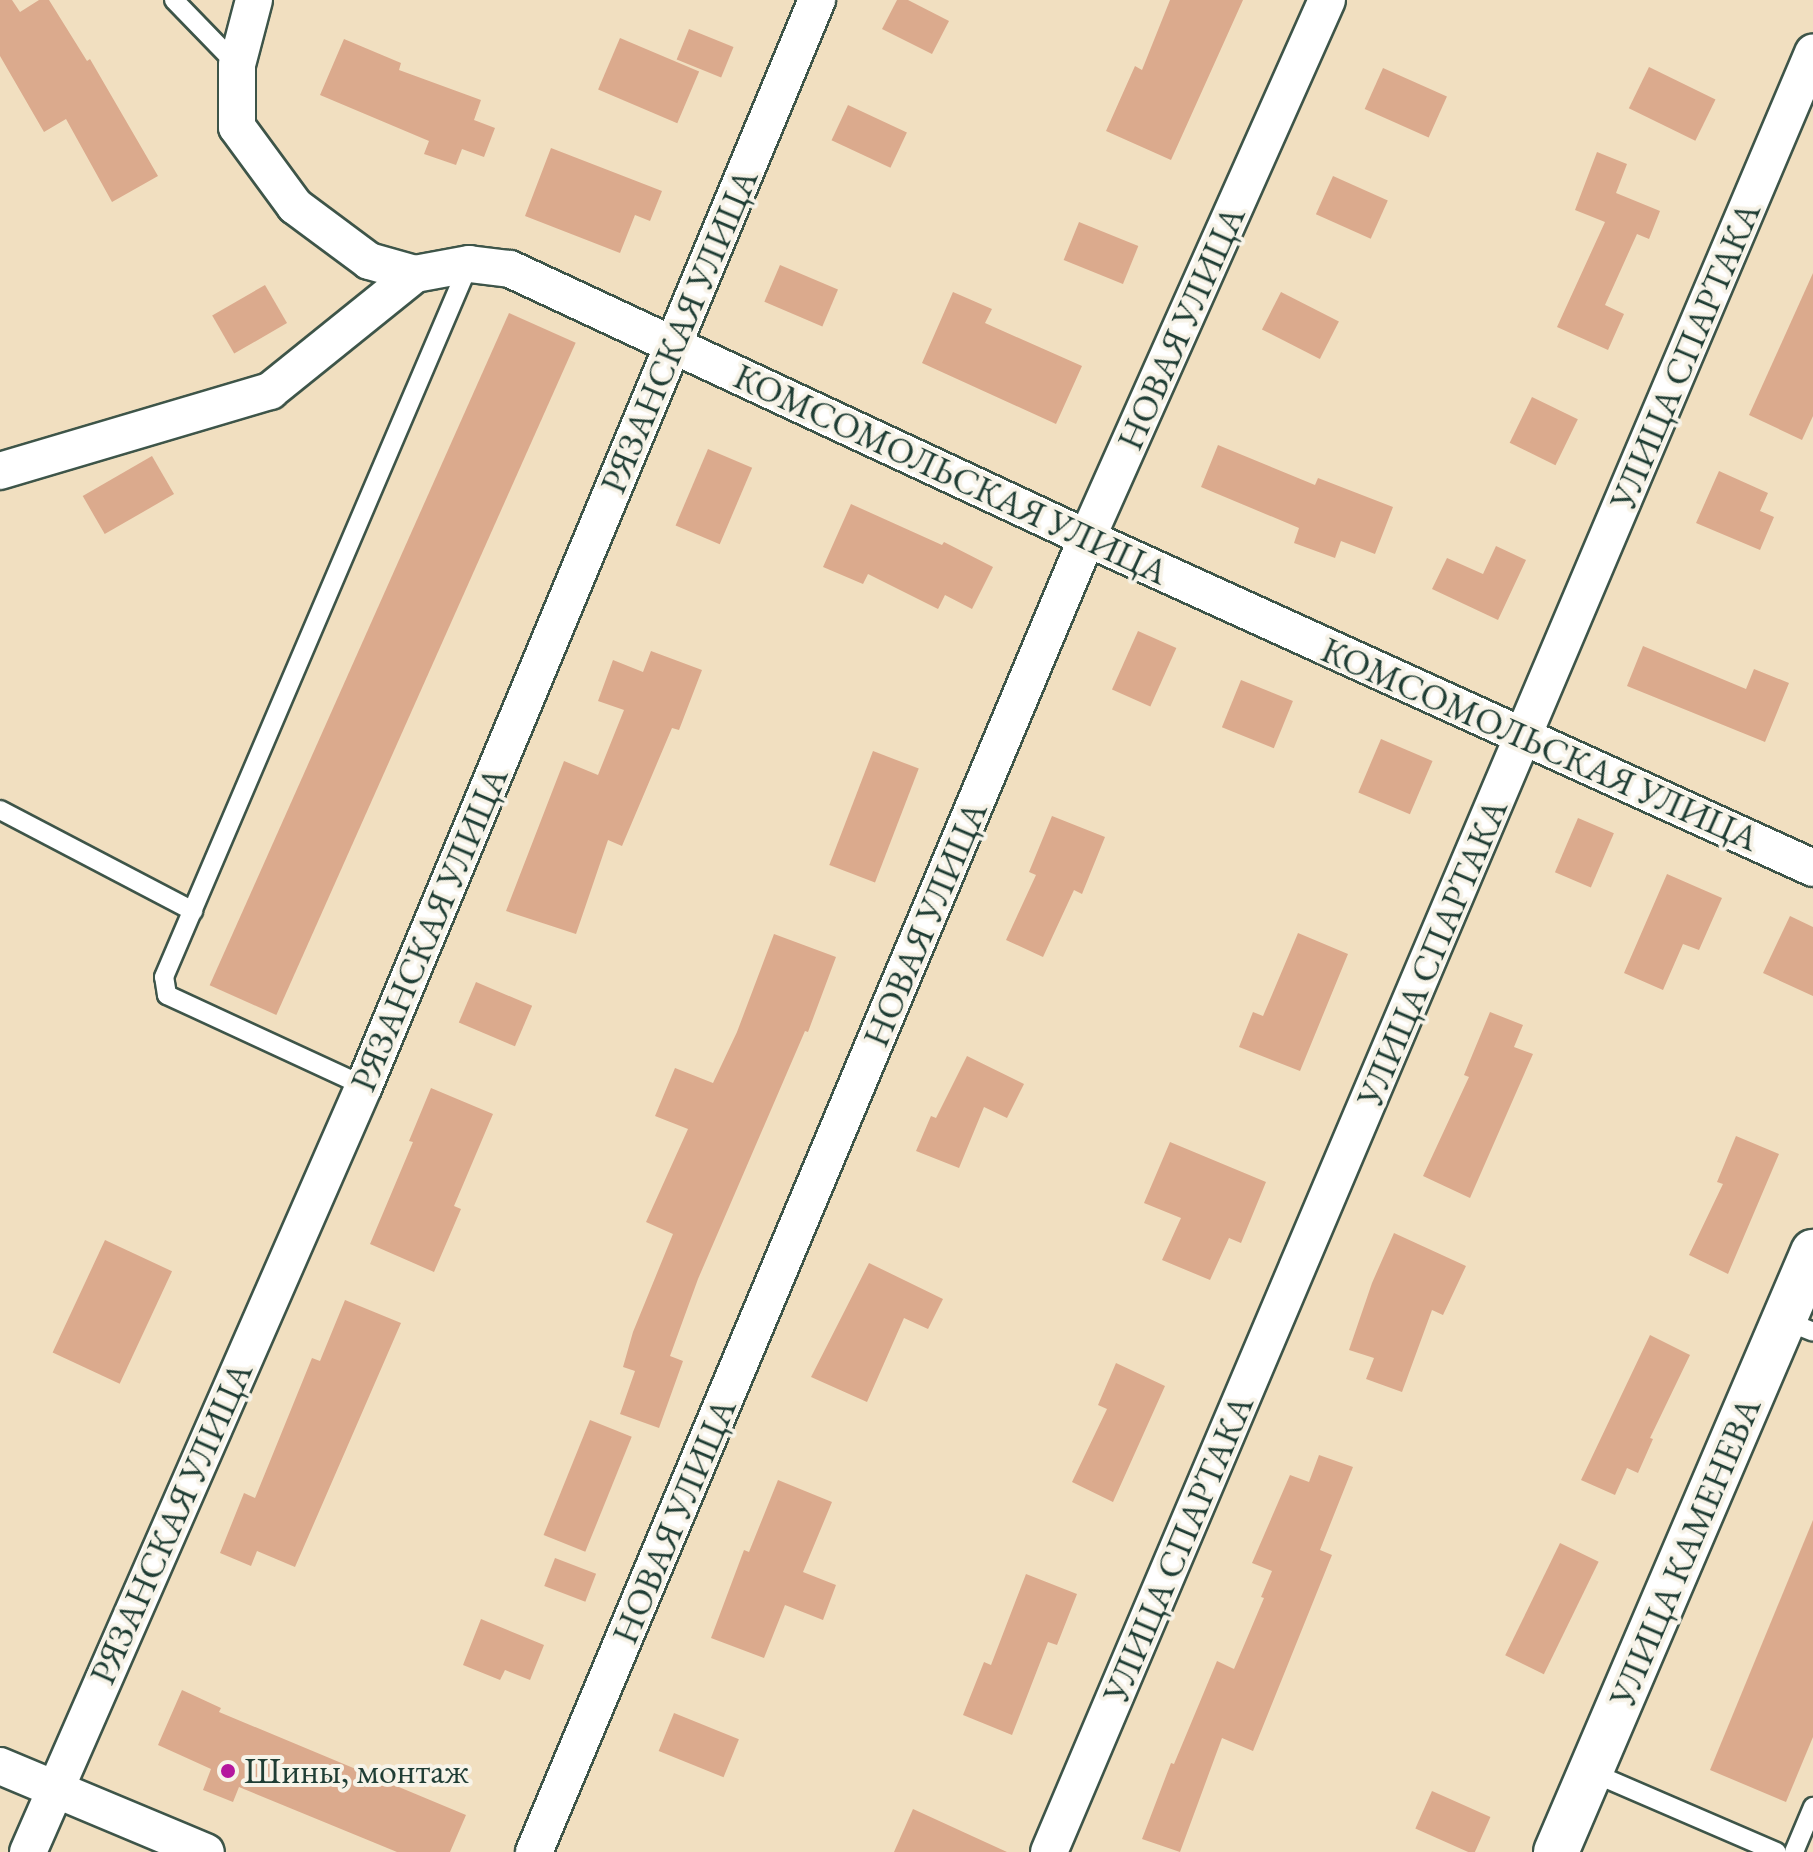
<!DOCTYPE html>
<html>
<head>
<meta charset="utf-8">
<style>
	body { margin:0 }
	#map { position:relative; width:1813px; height:1852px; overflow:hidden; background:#f1dfc0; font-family:"EB Garamond",serif }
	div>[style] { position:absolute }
	.building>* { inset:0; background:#dbaa8d; transform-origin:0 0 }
	.roads { filter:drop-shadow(2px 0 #3e5549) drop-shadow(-2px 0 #3e5549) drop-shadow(0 2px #3e5549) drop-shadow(0 -2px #3e5549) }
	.lane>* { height:18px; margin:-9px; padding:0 9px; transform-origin:9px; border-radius:9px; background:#fff }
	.street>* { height:36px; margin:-18px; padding:0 18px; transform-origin:18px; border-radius:18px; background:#fff }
	.secondary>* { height:44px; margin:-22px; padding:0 22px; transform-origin:22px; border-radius:22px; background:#fff }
	.dots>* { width:22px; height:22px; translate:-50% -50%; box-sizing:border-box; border:4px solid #f7f3e8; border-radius:50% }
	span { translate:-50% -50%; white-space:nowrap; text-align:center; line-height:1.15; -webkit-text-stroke:8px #f7f3e8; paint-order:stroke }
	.street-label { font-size:36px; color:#1f3d34 }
	.poi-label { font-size:36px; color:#1f3d34 }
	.left { translate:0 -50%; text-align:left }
</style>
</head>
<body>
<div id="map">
	<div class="building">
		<i style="clip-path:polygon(0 0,12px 0,20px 12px,39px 0,49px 0,87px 61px,90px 59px,158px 176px,112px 202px,66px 119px,44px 132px,0 56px)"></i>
		<i style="clip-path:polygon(897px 0,908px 0,949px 21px,932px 54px,882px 29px)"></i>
		<i style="clip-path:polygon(1170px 0,1243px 0,1171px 160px,1106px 131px,1135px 66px,1142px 70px)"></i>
		<i style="left:689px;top:29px;width:48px;height:33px;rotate:22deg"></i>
		<i style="left:620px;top:38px;width:86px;height:56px;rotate:23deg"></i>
		<i style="clip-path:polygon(344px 39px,401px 63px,399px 70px,481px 100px,474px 120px,495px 128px,484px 157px,462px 149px,456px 165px,424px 154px,429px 141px,320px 95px)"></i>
		<i style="left:1649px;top:67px;width:74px;height:46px;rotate:26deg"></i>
		<i style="left:1383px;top:68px;width:70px;height:45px;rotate:24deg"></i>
		<i style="left:848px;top:105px;width:65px;height:39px;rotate:25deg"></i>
		<i style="clip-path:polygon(551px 148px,662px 191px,650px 221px,635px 215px,620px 253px,525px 216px)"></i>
		<i style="clip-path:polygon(1597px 152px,1627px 164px,1616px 193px,1660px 211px,1649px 239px,1637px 234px,1605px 305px,1624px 314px,1608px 350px,1557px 327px,1605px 222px,1575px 210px)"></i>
		<i style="left:1333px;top:176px;width:60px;height:42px;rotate:24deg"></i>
		<i style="left:1079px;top:222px;width:64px;height:41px;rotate:22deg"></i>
		<i style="left:780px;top:265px;width:63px;height:40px;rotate:23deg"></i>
		<i style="clip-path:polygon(1813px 273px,1813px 416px,1802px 440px,1749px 415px)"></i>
		<i style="left:265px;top:285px;width:44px;height:61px;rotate:60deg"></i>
		<i style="clip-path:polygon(953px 292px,992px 309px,985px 323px,1082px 366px,1056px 424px,922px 363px)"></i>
		<i style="left:1281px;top:292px;width:65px;height:42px;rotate:27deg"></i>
		<i style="left:509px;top:313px;width:73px;height:736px;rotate:24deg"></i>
		<i style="left:1532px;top:397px;width:51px;height:51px;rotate:26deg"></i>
		<i style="clip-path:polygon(1218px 445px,1315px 485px,1318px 478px,1393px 507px,1375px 554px,1341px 541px,1335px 558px,1294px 543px,1299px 528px,1201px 487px)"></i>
		<i style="left:708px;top:449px;width:48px;height:83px;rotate:23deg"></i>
		<i style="left:152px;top:456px;width:44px;height:80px;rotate:60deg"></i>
		<i style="clip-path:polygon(1719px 471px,1768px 493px,1760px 511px,1774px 517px,1760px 550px,1696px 523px)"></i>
		<i style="clip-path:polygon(851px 504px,942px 545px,944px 542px,993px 567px,972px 609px,945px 595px,938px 609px,868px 574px,863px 584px,823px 567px)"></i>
		<i style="clip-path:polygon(1496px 546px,1526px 560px,1498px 620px,1432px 589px,1447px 558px,1483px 574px)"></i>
		<i style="left:1138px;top:631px;width:42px;height:64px;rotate:24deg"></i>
		<i style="clip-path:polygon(1643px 646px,1746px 689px,1754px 669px,1789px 683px,1765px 742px,1627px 686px)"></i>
		<i style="clip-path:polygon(651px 651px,702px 670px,679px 730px,672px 728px,622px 846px,608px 840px,576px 934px,506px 911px,564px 761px,598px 775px,624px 710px,598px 701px,613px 660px,643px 672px)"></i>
		<i style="left:1241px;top:680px;width:56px;height:51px;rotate:22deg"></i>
		<i style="left:1381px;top:739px;width:56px;height:58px;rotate:23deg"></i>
		<i style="left:873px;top:751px;width:49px;height:122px;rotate:21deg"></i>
		<i style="clip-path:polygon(1052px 816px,1105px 837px,1082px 894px,1074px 890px,1043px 957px,1006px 940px,1036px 875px,1029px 872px)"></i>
		<i style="left:1578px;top:818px;width:39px;height:59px;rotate:23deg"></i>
		<i style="clip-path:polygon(1667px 874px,1722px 898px,1699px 950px,1683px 944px,1663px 990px,1624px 973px)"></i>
		<i style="clip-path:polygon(1790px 916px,1813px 927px,1813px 996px,1763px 973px)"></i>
		<i style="clip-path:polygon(1298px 933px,1348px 954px,1300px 1071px,1239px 1047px,1253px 1012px,1263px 1016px)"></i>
		<i style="clip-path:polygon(774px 934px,836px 957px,808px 1032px,805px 1031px,698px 1279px,670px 1356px,683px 1361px,659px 1428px,620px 1414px,635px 1371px,623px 1367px,633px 1332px,673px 1234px,646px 1222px,688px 1129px,655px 1116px,675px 1068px,713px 1083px,737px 1032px)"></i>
		<i style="left:476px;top:982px;width:61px;height:44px;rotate:23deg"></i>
		<i style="clip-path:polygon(1490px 1012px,1523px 1025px,1514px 1047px,1533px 1054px,1470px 1198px,1423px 1176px,1469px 1077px,1464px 1075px)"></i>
		<i style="clip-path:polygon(967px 1056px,1024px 1084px,1007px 1118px,984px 1107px,959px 1168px,916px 1151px,931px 1116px,936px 1118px)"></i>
		<i style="clip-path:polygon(431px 1088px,493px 1114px,454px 1206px,461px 1209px,434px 1272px,370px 1244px,413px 1142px,409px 1141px)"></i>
		<i style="clip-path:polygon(1736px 1136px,1779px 1154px,1728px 1274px,1689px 1255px,1723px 1184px,1717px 1182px)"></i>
		<i style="clip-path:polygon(1170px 1142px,1266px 1182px,1241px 1243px,1229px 1238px,1210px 1280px,1162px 1260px,1181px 1218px,1144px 1203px)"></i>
		<i style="clip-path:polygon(1394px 1233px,1466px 1266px,1443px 1315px,1432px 1310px,1402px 1392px,1366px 1379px,1374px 1358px,1349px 1350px,1372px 1283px)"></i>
		<i style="left:105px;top:1240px;width:74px;height:124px;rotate:25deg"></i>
		<i style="clip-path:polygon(869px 1263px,943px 1299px,928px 1329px,904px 1318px,867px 1402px,811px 1377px)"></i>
		<i style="clip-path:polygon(345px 1300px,401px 1323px,295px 1567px,257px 1551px,251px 1566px,220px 1553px,244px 1493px,255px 1498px,312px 1358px,320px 1361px)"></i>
		<i style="clip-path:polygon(1650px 1335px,1690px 1355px,1650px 1438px,1653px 1439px,1638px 1473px,1627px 1468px,1615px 1495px,1581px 1480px)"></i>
		<i style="clip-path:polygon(1116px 1363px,1165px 1386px,1113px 1502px,1072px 1482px,1107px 1409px,1098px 1405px)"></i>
		<i style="left:590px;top:1420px;width:45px;height:124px;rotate:22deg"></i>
		<i style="clip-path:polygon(1319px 1455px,1353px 1467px,1320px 1550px,1332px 1555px,1253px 1751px,1222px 1738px,1180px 1852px,1142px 1839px,1171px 1763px,1174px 1764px,1217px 1661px,1234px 1669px,1264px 1598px,1261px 1597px,1272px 1571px,1252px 1563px,1290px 1475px,1309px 1482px)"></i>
		<i style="clip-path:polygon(778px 1480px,832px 1502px,803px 1572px,836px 1585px,823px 1620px,785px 1605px,764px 1658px,711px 1638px,744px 1550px,749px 1552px)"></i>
		<i style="clip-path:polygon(1813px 1520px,1813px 1737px,1786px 1802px,1710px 1770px)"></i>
		<i style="left:1560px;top:1543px;width:43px;height:125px;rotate:26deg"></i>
		<i style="left:555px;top:1558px;width:44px;height:30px;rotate:21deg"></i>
		<i style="clip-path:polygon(1026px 1574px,1077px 1594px,1057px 1645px,1048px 1642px,1012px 1735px,963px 1715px,984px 1662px,991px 1665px)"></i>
		<i style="clip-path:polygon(481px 1619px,544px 1645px,530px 1680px,505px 1670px,500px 1680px,463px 1665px)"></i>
		<i style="clip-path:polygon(182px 1690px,221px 1708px,219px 1712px,466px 1815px,450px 1852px,397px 1852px,239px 1787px,233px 1802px,203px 1790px,211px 1769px,158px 1745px)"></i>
		<i style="left:674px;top:1713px;width:70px;height:41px;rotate:22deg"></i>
		<i style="left:1432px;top:1791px;width:64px;height:41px;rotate:24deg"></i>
		<i style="clip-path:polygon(913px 1809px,1007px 1852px,894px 1852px)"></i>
	</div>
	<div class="roads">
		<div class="lane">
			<i style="left:174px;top:0;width:91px;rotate:45.9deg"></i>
			<i style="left:0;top:810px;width:218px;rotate:27.6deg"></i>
			<i style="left:364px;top:1086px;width:217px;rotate:-155.2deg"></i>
			<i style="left:167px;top:995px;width:18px;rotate:-99deg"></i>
			<i style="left:164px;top:977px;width:775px;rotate:-66.84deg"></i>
			<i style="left:1784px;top:1320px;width:31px;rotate:22deg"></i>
			<i style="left:1591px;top:1772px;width:202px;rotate:23.3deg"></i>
			<i style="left:1794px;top:1852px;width:49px;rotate:-67.1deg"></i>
		</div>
		<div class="street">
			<i style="left:254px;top:0;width:67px;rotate:104.7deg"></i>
			<i style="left:237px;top:65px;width:62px;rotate:90deg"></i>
			<i style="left:237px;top:127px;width:98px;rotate:53.7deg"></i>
			<i style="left:295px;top:206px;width:92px;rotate:36.6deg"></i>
			<i style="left:369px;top:261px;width:48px;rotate:15.8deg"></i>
			<i style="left:415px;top:274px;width:55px;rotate:-10.5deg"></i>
			<i style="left:469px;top:264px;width:41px;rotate:7deg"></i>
			<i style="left:510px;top:269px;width:637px;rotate:25deg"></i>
			<i style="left:1087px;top:538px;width:797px;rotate:24.44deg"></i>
			<i style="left:0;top:471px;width:282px;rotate:-16.5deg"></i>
			<i style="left:270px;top:391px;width:186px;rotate:-38.9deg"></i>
			<i style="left:0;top:1766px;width:223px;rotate:22.7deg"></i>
			<i style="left:28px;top:1852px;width:836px;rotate:-66.32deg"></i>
			<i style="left:364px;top:1086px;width:1177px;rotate:-67.36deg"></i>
			<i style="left:534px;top:1852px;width:1426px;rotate:-67.18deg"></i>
			<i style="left:1087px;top:538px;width:589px;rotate:-65.96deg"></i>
			<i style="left:1049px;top:1852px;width:1955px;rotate:-66.99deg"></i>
		</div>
		<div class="secondary">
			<i style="left:1556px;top:1852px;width:653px;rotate:-66.81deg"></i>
		</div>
	</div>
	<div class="dots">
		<i style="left:228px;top:1771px;background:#b5179e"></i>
	</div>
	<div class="street-label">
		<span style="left:1181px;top:328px;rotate:-66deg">НОВАЯ УЛИЦА</span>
		<span style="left:679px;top:331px;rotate:-67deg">РЯЗАНСКАЯ УЛИЦА</span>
		<span style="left:1685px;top:356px;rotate:-67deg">УЛИЦА СПАРТАКА</span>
		<span style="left:951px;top:474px;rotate:25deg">КОМСОМОЛЬСКАЯ УЛИЦА</span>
		<span style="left:1540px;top:744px;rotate:24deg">КОМСОМОЛЬСКАЯ УЛИЦА</span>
		<span style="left:925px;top:924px;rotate:-67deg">НОВАЯ УЛИЦА</span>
		<span style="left:429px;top:929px;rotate:-67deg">РЯЗАНСКАЯ УЛИЦА</span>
		<span style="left:1432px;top:953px;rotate:-67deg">УЛИЦА СПАРТАКА</span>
		<span style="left:674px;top:1521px;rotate:-67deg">НОВАЯ УЛИЦА</span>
		<span style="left:171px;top:1523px;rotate:-66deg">РЯЗАНСКАЯ УЛИЦА</span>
		<span style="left:1178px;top:1549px;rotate:-67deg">УЛИЦА СПАРТАКА</span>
		<span style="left:1685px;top:1552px;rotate:-67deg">УЛИЦА КАМЕНЕВА</span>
	</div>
	<div class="poi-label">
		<span class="left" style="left:244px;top:1771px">Шины, монтаж</span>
	</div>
</div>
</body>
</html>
